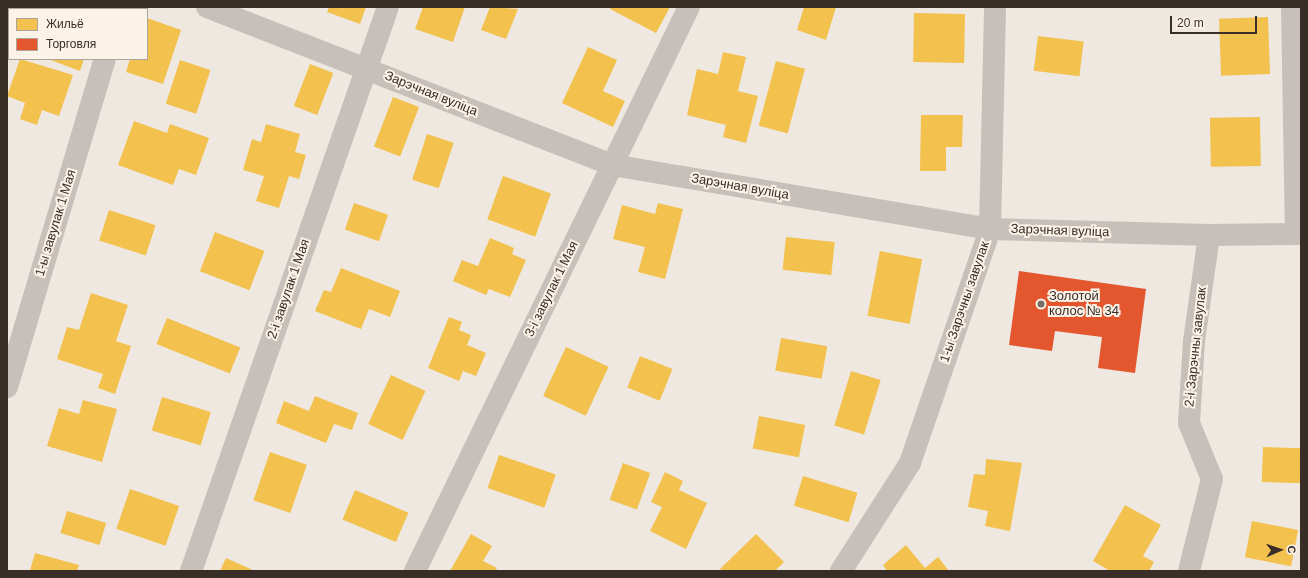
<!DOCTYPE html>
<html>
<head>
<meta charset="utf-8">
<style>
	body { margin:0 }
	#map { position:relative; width:1308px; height:578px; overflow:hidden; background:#eee8e1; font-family:Helvetica,sans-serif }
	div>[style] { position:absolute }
	.homes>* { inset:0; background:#f2c14e; transform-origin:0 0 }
	.shops>* { inset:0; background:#e4572e }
	.minor>* { height:22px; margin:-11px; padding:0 11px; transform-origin:11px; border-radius:11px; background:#c7c0ba }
	.tertiary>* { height:22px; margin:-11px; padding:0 11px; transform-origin:11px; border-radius:11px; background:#c7c0ba }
	.dots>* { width:11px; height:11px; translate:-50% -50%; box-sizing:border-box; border:2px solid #fbf2e8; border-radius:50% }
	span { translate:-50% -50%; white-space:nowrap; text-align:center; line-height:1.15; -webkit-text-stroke:4px #fbf2e8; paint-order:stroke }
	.street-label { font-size:13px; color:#382d27 }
	.poi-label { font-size:13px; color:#382d27 }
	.left { translate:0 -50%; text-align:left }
	.frame { position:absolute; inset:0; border:8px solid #382d27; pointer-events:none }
	.legend { position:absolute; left:8px; top:8px; width:140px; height:52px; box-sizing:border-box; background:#fbf2e8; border:1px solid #ada39b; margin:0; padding:5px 7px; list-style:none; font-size:12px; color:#382d27 }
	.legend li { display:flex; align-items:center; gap:8px; height:20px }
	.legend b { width:20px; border:1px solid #ada39b }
	.north { position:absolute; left:1260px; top:530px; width:40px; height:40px; -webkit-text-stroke:3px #fbf2e8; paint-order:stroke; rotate:88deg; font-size:11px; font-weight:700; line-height:16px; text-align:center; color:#382d27 }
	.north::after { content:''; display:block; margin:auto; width:14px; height:18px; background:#382d27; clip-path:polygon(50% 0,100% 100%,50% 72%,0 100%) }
	.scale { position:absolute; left:1170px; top:16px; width:87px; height:18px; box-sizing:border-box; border:2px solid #382d27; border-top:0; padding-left:5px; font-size:12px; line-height:14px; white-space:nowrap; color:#382d27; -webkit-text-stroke:3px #fbf2e8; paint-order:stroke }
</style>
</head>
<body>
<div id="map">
	<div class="homes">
		<i style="clip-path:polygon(7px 7px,95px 7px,9px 9px,9px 45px)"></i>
		<i style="clip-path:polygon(329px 7px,366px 7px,360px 24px,327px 12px)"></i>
		<i style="clip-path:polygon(423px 7px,465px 7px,453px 42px,415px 29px)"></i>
		<i style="clip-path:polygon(490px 7px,518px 9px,506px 39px,481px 30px)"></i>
		<i style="clip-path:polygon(611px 7px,670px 7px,656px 33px,610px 9px)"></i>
		<i style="clip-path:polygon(804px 7px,836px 7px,826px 40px,797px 30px)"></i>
		<i style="left:914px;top:13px;width:51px;height:49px;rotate:1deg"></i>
		<i style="left:1268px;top:17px;width:57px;height:49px;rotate:88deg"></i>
		<i style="clip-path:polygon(147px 18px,181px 30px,163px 84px,126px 72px,130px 59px,147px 59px)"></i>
		<i style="left:1038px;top:36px;width:46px;height:35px;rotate:7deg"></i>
		<i style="clip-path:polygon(588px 47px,617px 60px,603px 91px,625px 101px,613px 127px,562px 103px)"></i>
		<i style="clip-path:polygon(723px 52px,746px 57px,738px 91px,758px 96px,746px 143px,723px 137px,726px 125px,687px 115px,697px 69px,718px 74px)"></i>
		<i style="clip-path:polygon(20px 59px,73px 75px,59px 116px,42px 110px,37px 125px,20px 119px,25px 103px,7px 96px)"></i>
		<i style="clip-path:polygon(48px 59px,84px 59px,80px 71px)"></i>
		<i style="left:180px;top:60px;width:32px;height:46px;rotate:18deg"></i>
		<i style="left:776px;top:61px;width:30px;height:67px;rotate:15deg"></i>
		<i style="left:310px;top:64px;width:25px;height:45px;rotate:21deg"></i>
		<i style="left:393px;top:97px;width:28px;height:53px;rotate:21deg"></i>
		<i style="clip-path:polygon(921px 115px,963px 115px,962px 147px,946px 147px,946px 171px,920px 171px)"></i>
		<i style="left:1260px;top:117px;width:49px;height:50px;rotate:89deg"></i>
		<i style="clip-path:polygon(134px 121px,167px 133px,170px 124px,209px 138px,196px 175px,179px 169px,173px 185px,118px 165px)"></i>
		<i style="clip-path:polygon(266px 124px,300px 134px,295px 152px,306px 155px,299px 179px,289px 176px,279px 208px,256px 201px,264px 176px,243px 170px,252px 139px,261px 142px)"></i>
		<i style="left:427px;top:134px;width:28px;height:48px;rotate:18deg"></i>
		<i style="left:503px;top:176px;width:51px;height:46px;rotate:20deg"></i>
		<i style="left:354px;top:203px;width:36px;height:28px;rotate:19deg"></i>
		<i style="clip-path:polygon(658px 203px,683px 209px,665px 279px,638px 272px,645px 247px,613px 239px,622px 205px,655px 214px)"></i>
		<i style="left:109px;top:210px;width:49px;height:32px;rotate:18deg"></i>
		<i style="left:215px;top:232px;width:53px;height:42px;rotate:21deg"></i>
		<i style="left:786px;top:237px;width:49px;height:33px;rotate:6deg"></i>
		<i style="clip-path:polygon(490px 238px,514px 248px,512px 254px,526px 260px,510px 297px,489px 289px,486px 295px,453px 281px,462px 260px,478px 266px)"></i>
		<i style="left:880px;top:251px;width:43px;height:66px;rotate:11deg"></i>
		<i style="clip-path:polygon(341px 268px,400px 291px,390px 317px,369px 309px,361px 329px,315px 311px,324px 290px,331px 292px)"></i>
		<i style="clip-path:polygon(91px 293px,128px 305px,116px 341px,131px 346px,115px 394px,98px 388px,103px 374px,57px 359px,67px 327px,79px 330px)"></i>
		<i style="clip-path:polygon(449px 317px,462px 322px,459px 330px,471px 335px,467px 345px,486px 353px,476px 376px,463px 371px,459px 381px,428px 368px)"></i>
		<i style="left:167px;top:318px;width:79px;height:28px;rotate:22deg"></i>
		<i style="left:781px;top:338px;width:47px;height:33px;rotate:10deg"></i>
		<i style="left:566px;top:347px;width:47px;height:54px;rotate:25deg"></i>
		<i style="left:640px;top:356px;width:35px;height:34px;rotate:22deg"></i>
		<i style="left:851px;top:371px;width:31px;height:57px;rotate:17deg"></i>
		<i style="left:391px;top:375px;width:38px;height:54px;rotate:25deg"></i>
		<i style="clip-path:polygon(315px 396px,358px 413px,352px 430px,334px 424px,326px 443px,276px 423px,284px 401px,309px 411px)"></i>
		<i style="left:162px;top:397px;width:51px;height:35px;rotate:17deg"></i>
		<i style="clip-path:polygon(83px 400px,117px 409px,102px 462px,47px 446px,59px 408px,79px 414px)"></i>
		<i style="left:759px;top:416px;width:47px;height:33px;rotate:11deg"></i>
		<i style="left:1263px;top:447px;width:38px;height:35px;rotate:2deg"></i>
		<i style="left:270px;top:452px;width:39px;height:51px;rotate:19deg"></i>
		<i style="left:499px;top:455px;width:60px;height:35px;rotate:19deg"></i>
		<i style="clip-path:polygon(986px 459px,1022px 463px,1010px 531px,985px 526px,988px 511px,968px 507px,974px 474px,985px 475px)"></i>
		<i style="left:623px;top:463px;width:29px;height:39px;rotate:20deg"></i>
		<i style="clip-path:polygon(665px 472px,683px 481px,679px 490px,707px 503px,686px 549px,650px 531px,662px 507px,651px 502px)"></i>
		<i style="left:803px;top:476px;width:57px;height:31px;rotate:17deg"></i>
		<i style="left:130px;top:489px;width:52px;height:42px;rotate:19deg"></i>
		<i style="left:355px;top:490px;width:58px;height:32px;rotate:23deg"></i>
		<i style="clip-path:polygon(1125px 505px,1161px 525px,1143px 556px,1154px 562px,1149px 571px,1110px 571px,1093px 561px)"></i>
		<i style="left:67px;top:511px;width:41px;height:23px;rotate:17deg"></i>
		<i style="left:1252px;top:521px;width:47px;height:37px;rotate:11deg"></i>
		<i style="clip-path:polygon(471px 534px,492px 546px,483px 561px,497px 568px,495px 571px,450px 571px)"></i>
		<i style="clip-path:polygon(756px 534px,784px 562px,775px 571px,722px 571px,720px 569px)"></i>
		<i style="clip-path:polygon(906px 545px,925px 568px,938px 557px,949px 571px,887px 571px,883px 565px)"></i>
		<i style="clip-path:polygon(35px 553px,79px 565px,77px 571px,30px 571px)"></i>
		<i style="clip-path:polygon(226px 558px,255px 571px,220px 571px)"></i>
	</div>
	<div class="shops">
		<i style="clip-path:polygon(1019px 271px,1146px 289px,1135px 373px,1098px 368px,1102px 337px,1055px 331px,1052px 351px,1009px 345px)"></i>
	</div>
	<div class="minor">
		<i style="left:1292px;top:7px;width:227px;rotate:89deg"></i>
		<i style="left:120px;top:9px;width:2px;rotate:-63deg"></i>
		<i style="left:990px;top:229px;width:222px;rotate:-88.7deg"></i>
		<i style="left:7px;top:387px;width:342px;rotate:-73.4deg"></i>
		<i style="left:191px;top:571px;width:597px;rotate:-70.75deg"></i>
		<i style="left:415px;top:571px;width:627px;rotate:-64.09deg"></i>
		<i style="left:1189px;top:571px;width:95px;rotate:-76deg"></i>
		<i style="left:1212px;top:479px;width:61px;rotate:-112.3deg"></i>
		<i style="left:1189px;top:423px;width:82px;rotate:-86.5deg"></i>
		<i style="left:1194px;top:341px;width:107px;rotate:-81.9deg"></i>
	</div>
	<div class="tertiary">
		<i style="left:207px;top:7px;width:435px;rotate:21.3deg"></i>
		<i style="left:612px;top:165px;width:383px;rotate:9.6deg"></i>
		<i style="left:990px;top:229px;width:219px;rotate:1.6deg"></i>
		<i style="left:1209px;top:235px;width:92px;rotate:-0.6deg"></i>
		<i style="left:841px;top:571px;width:128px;rotate:-57.4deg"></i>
		<i style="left:910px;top:463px;width:247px;rotate:-71.1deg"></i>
	</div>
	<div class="dots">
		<i style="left:1041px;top:304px;background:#786e68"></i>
	</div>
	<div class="street-label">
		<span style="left:431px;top:94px;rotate:22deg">Зарэчная вуліца</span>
		<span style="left:740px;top:187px;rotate:10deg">Зарэчная вуліца</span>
		<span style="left:56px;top:223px;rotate:-73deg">1-ы завулак 1 Мая</span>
		<span style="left:1060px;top:231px;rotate:2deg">Зарэчная вуліца</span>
		<span style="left:289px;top:289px;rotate:-71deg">2-і завулак 1 Мая</span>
		<span style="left:552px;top:289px;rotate:-64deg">3-і завулак 1 Мая</span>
		<span style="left:965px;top:302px;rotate:-71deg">1-ы Зарэчны завулак</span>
		<span style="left:1196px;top:347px;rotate:-84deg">2-і Зарэчны завулак</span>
	</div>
	<div class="poi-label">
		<span class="left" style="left:1049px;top:304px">Золотой<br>колос № 34</span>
	</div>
	<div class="frame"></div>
	<ul class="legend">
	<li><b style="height:11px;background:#f2c14e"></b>Жильё</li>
	<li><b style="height:11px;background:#e4572e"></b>Торговля</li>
	</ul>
	<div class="north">С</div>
	<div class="scale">20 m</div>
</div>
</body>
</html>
